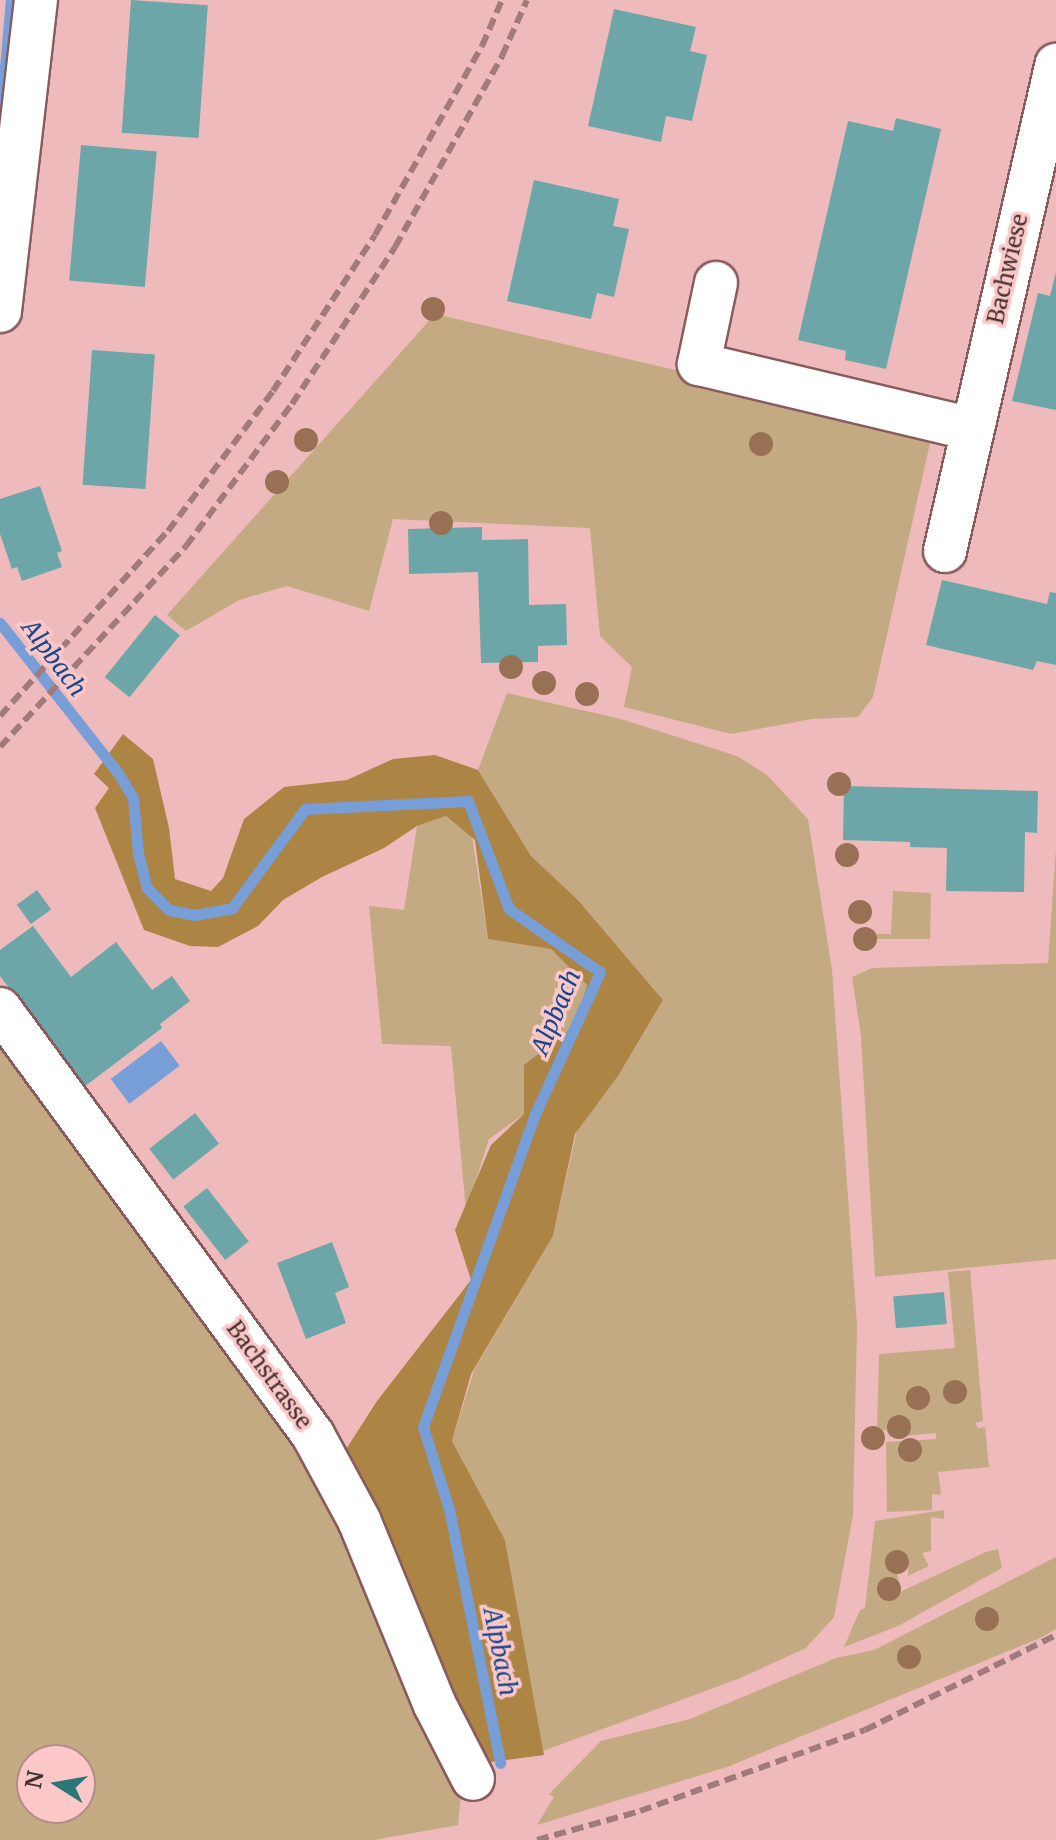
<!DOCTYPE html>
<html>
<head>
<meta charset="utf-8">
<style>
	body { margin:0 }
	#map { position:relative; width:1056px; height:1840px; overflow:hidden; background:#eebabb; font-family:Merriweather,serif }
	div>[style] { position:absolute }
	.green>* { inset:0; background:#c4aa82 }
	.forest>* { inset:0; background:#ac8444 }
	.water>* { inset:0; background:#779ed7; transform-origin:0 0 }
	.stream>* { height:11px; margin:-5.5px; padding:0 5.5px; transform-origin:5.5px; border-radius:5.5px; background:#779ed7 }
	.building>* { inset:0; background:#6da6a8; transform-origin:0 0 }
	.roads { filter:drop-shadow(2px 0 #895b5c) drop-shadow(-2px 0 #895b5c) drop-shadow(0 2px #895b5c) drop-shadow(0 -2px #895b5c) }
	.minor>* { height:42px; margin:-21px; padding:0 21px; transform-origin:21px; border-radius:21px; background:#fff }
	.rail>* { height:6px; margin-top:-3px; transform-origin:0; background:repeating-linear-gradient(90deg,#a17b7c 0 12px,transparent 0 18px) }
	.trees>* { width:24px; height:24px; margin:-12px; border-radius:50%; background:#987154 }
	span { translate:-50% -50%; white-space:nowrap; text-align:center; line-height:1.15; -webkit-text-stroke:7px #fbc7c7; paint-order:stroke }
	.street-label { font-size:22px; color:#443030 }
	.water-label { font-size:24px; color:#17488d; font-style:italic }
	.north { position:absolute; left:16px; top:1744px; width:80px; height:80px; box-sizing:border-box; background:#fbc7c7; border:2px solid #b28b8b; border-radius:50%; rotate:281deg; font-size:22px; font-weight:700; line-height:32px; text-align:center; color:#443030 }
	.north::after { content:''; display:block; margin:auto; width:28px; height:36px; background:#2c7678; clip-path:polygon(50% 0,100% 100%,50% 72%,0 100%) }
</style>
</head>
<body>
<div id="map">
	<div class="green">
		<i style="clip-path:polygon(435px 314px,933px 430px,873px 697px,858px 717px,812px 719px,731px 734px,624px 707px,632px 667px,600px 636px,590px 528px,393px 519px,369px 611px,287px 586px,239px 600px,186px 631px,167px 615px)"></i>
		<i style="clip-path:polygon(507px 693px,621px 719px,737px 756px,767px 775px,808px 819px,832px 970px,857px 1325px,853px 1515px,834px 1617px,806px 1648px,738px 1679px,543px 1751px,505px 1540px,452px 1441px,474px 1370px,553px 1236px,577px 1130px,618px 1076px,663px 1000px,578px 900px,531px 856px,478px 770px)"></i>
		<i style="clip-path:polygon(446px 816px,472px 836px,488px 939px,551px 949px,587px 985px,575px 1025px,524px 1065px,524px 1114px,489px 1139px,466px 1211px,451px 1046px,382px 1044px,369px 906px,404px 910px,417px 826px)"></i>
		<i style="clip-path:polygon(1056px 849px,1056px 1259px,875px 1277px,861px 1036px,852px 977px,872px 968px,1048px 963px)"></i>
		<i style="clip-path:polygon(893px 891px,931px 893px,930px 939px,865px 939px,865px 934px,891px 934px)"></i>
		<i style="clip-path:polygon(evenodd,0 1036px,285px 1418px,339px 1507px,462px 1784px,458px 1825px,374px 1840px,0 1840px,0 1036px,32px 1760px,80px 1760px,80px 1808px,32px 1808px,32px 1760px)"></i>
		<i style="clip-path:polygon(970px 1270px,983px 1421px,975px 1423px,978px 1428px,985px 1427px,989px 1467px,938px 1472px,941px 1495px,932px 1494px,932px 1510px,887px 1512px,886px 1442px,936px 1439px,936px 1433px,890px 1437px,886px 1430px,877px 1431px,879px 1354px,955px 1348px,948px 1272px)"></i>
		<i style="clip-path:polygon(944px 1510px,944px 1519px,931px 1517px,931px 1551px,922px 1553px,929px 1566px,908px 1576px,909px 1557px,897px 1571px,900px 1592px,986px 1552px,998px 1549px,1002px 1568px,898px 1626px,844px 1647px,860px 1610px,865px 1608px,875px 1521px)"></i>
		<i style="clip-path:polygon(1056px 1557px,1056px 1629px,1040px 1638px,727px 1767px,537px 1825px,554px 1797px,549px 1794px,601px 1741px,690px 1719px,836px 1658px,874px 1650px)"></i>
	</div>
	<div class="forest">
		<i style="clip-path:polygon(123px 734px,153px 759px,169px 828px,175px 879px,211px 891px,223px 878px,244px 819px,284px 787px,347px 780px,393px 759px,435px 755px,478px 770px,531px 856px,578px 900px,663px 1000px,618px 1076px,575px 1134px,553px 1236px,471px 1374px,452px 1441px,505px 1540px,544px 1755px,476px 1764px,341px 1457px,377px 1401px,471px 1280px,455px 1230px,491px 1145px,524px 1114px,524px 1065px,575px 1025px,587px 985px,551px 949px,488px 939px,475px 840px,446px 816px,417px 826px,384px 848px,322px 877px,283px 900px,258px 926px,218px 947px,190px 946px,144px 930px,95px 808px,109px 788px,94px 774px)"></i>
	</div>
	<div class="water">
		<i style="left:161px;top:1041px;width:31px;height:63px;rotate:53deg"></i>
	</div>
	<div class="stream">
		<i style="left:0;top:123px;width:123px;rotate:-84.9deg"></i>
		<i style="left:0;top:623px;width:191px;rotate:51.8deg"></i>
		<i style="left:118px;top:773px;width:29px;rotate:59deg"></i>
		<i style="left:133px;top:798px;width:55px;rotate:84.8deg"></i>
		<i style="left:138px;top:853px;width:36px;rotate:76deg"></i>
		<i style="left:147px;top:888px;width:31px;rotate:45deg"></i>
		<i style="left:169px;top:910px;width:25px;rotate:11deg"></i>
		<i style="left:194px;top:915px;width:39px;rotate:-10deg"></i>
		<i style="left:232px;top:908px;width:123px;rotate:-53.6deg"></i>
		<i style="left:305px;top:809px;width:163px;rotate:-2.8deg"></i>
		<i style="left:468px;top:801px;width:116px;rotate:69.2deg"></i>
		<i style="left:509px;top:909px;width:111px;rotate:34.7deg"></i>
		<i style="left:600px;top:972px;width:156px;rotate:114.6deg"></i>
		<i style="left:535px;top:1114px;width:332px;rotate:109.7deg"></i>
		<i style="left:423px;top:1427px;width:86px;rotate:72.4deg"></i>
		<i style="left:449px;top:1509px;width:259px;rotate:78.6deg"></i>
	</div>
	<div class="building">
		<i style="left:131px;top:0;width:77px;height:133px;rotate:4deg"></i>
		<i style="clip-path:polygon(614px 9px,696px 27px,690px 51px,707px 55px,692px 121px,666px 116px,661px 142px,588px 126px)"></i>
		<i style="clip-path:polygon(896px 118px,941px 129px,886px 369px,845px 360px,846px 351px,798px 340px,848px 121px,893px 131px)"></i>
		<i style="left:81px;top:145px;width:76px;height:136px;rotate:5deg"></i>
		<i style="clip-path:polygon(534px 180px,619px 199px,613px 226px,629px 229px,614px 297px,597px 293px,591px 319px,507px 301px)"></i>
		<i style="clip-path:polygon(1056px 272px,1056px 410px,1012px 401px,1038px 293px,1050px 296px)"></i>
		<i style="left:92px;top:350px;width:63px;height:135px;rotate:4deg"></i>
		<i style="clip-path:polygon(40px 486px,62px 551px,57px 553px,62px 567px,22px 581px,17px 567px,12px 569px,0 534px,0 499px)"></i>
		<i style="clip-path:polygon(482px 527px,482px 540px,528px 539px,529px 605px,566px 604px,567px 645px,538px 646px,538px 662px,481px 663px,478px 572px,409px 574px,408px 529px)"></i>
		<i style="clip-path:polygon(942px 580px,1047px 604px,1050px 592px,1056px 593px,1056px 665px,1037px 661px,1033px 670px,926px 645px)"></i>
		<i style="left:155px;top:615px;width:32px;height:80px;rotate:39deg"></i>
		<i style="clip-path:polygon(844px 786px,1038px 791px,1037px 833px,1025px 832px,1024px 892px,946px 891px,947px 848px,910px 847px,910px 842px,843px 840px)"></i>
		<i style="left:37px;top:890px;width:24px;height:25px;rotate:54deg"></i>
		<i style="clip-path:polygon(33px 926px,71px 977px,116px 942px,152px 990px,172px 976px,190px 1001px,160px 1024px,162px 1028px,84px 1087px,0 976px,0 950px)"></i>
		<i style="left:195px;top:1113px;width:39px;height:58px;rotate:52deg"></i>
		<i style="left:207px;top:1188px;width:68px;height:30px;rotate:52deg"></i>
		<i style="clip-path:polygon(332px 1242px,349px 1287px,335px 1293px,346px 1323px,306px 1339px,277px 1263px)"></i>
		<i style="left:944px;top:1292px;width:32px;height:51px;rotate:85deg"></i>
	</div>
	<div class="roads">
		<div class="minor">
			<i style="left:716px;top:283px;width:83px;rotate:101.9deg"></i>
			<i style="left:699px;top:364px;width:281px;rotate:13.4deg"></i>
			<i style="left:0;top:311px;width:313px;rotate:-83.4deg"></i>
			<i style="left:945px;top:551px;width:499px;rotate:-77.1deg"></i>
			<i style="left:0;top:1009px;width:529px;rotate:53.69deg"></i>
			<i style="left:313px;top:1435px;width:97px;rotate:61.6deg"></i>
			<i style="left:359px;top:1520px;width:200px;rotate:67.7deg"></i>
			<i style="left:435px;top:1705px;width:83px;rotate:62.8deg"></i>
		</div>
	</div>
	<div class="rail">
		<i style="left:0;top:716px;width:250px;rotate:-47.8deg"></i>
		<i style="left:168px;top:531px;width:175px;rotate:-53.1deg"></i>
		<i style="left:273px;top:391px;width:186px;rotate:-56.8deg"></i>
		<i style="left:375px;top:235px;width:217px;rotate:-60.5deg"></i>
		<i style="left:482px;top:46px;width:50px;rotate:-66.5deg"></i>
		<i style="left:0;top:747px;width:274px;rotate:-47.2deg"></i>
		<i style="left:186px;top:546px;width:177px;rotate:-53.3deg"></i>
		<i style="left:292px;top:404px;width:188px;rotate:-56.7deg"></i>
		<i style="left:395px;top:247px;width:219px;rotate:-60.7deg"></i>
		<i style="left:502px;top:56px;width:61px;rotate:-65.9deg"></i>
		<i style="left:537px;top:1840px;width:107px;rotate:-15.7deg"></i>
		<i style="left:640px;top:1811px;width:239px;rotate:-19.8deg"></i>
		<i style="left:865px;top:1730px;width:213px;rotate:-26.4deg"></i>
	</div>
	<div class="trees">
		<i style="left:433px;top:309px"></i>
		<i style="left:306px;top:440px"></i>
		<i style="left:761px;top:444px"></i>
		<i style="left:277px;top:482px"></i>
		<i style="left:441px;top:523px"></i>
		<i style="left:511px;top:667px"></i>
		<i style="left:544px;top:683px"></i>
		<i style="left:587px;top:694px"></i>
		<i style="left:839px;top:784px"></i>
		<i style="left:847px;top:855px"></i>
		<i style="left:860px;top:912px"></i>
		<i style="left:865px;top:939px"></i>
		<i style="left:955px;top:1392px"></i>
		<i style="left:918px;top:1398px"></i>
		<i style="left:899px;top:1427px"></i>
		<i style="left:873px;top:1438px"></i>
		<i style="left:910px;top:1450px"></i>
		<i style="left:897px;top:1562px"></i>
		<i style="left:889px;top:1589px"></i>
		<i style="left:987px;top:1619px"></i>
		<i style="left:909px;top:1657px"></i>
	</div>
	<div class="street-label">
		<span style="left:1008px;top:269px;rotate:-77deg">Bachwiese</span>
		<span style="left:269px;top:1375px;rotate:54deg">Bachstrasse</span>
	</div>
	<div class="water-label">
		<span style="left:54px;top:658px;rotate:53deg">Alpbach</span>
		<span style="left:556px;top:1012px;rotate:-67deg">Alpbach</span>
		<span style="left:500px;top:1652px;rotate:79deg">Alpbach</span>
	</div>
	<div class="north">N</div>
</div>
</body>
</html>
